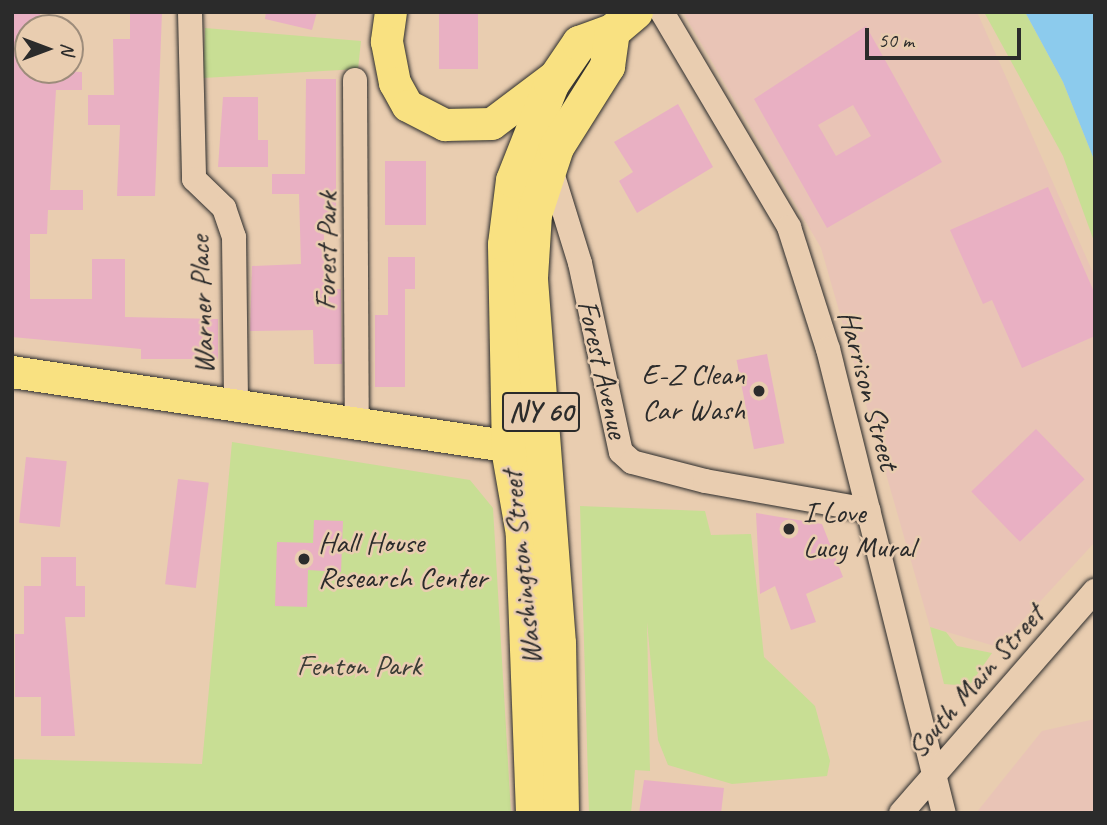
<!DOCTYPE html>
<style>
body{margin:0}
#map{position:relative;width:1107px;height:825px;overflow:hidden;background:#e9cdb0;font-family:Caveat,sans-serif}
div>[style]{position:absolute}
.built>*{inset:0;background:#e9c4b6}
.green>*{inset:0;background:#c8de94}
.water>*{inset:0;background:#8ccbed}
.building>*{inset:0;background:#e9b0c3;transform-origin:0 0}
.roads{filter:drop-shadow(0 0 2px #2b2b2b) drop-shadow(0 0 2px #2b2b2b)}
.minor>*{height:24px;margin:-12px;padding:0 12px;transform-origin:12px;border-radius:12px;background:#e9cdb0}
.major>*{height:32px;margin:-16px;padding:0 16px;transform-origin:16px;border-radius:16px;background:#f9e181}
.highway>*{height:35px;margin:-17.5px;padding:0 17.5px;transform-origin:17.5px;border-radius:17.5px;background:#f9e181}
.dots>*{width:19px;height:19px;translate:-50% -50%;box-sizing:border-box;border:4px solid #e9cdb0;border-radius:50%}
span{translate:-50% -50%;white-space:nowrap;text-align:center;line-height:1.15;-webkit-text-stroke:5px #e9cdb0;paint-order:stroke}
.shield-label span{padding:2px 5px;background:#e9cdb0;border:2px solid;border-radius:5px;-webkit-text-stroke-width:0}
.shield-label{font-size:28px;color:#2b2b2b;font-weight:700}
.street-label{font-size:30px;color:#2b2b2b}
.poi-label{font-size:30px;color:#2b2b2b}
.right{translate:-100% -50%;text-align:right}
.left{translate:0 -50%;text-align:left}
.park-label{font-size:30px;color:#3b3d36}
.frame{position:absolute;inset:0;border:14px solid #2b2b2b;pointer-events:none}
.north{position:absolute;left:14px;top:14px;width:70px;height:70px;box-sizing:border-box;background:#e9cdb0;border:2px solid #9d8c7b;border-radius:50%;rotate:90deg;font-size:19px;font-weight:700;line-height:28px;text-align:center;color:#2b2b2b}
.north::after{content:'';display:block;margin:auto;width:24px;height:32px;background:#2b2b2b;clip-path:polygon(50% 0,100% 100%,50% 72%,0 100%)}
.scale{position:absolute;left:865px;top:28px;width:156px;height:32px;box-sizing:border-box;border:4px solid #2b2b2b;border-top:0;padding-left:9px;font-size:21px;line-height:24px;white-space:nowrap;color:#2b2b2b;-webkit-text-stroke:5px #e9cdb0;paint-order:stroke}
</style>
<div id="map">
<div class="built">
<i style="clip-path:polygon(977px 12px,1095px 277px,1095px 542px,998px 647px,930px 627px,821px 248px,684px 14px)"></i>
<i style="clip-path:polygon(1095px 719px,1095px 813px,976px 813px,1042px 731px)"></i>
</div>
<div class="green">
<i style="clip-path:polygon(984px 12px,1025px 12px,1063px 82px,1095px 162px,1095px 244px,1063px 156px)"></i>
<i style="clip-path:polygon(205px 28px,361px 41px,358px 69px,203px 78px)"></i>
<i style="clip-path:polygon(232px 442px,470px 480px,493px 508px,511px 813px,12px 813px,12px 759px,202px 764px)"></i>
<i style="clip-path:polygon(580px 506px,705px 511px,711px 535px,751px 534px,764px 657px,815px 706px,830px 761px,827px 776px,732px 784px,668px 765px,658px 740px,647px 622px,650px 771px,635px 770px,631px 813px,589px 813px)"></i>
<i style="clip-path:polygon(930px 627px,946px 632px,957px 646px,992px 653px,969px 686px,944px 684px)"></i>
</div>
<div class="water">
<i style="clip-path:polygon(1025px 12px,1095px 12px,1095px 162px,1063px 82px)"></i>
</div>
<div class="building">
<i style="clip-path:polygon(12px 12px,40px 12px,40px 28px,28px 28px,28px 70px,82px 72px,82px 90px,56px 90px,50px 190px,83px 190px,83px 210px,48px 210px,47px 234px,30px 234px,30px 299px,92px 299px,92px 259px,125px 259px,125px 317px,218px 319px,218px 359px,141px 359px,141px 349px,12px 337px)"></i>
<i style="clip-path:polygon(130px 12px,162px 12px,155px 196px,117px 196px,120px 125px,88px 125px,88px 95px,114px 95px,113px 39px,130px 39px)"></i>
<i style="clip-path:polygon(266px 12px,317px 12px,312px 30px,265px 19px)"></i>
<i style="left:439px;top:12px;width:39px;height:57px"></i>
<i style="clip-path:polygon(evenodd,866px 26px,942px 162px,827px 228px,754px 99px,866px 26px,853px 105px,871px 136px,836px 156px,818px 125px,853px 105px)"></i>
<i style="clip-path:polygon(306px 79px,336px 79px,336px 222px,324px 222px,324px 260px,325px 289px,341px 289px,342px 364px,314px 364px,313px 330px,250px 331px,252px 266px,301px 264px,299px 194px,272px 194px,272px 174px,305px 174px)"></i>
<i style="clip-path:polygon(223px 97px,258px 97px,258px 140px,268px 140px,268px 167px,218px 167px)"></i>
<i style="clip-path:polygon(678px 104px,713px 167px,637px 213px,619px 181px,633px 172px,614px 142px)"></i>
<i style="left:385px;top:161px;width:41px;height:64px"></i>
<i style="clip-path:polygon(1048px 187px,1095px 294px,1095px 336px,1022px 368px,992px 300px,983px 304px,950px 230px)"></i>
<i style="clip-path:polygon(388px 257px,415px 257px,415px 289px,405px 289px,405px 387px,375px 387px,375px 315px,388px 315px)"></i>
<i style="left:767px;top:354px;width:91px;height:31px;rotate:79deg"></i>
<i style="left:1036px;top:429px;width:70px;height:90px;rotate:46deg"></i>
<i style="left:26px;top:457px;width:41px;height:66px;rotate:6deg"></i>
<i style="left:178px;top:479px;width:31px;height:106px;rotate:7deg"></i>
<i style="clip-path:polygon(756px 513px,822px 524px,843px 577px,806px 594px,816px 622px,791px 630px,775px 586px,760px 594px)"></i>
<i style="clip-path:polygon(314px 520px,343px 521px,341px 572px,308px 570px,307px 607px,275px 606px,277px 542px,313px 543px)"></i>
<i style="clip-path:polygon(41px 557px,76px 557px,76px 586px,85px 586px,85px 617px,65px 617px,75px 736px,41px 736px,41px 697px,15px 697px,15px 634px,24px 634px,24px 586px,41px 586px)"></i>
<i style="clip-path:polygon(644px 780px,724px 788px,721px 813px,639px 813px)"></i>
</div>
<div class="roads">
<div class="minor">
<i style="left:190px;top:12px;width:167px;rotate:88.6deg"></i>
<i style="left:194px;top:179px;width:42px;rotate:44deg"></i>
<i style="left:224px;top:208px;width:31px;rotate:71deg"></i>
<i style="left:234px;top:237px;width:164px;rotate:89.3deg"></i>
<i style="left:662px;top:12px;width:250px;rotate:59.4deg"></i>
<i style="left:789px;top:227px;width:128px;rotate:72.3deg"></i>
<i style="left:828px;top:349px;width:478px;rotate:76deg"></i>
<i style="left:355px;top:80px;width:343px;rotate:89.7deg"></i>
<i style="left:549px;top:163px;width:105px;rotate:72.8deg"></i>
<i style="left:580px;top:263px;width:193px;rotate:77.8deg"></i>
<i style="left:621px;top:452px;width:15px;rotate:42deg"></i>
<i style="left:632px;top:462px;width:75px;rotate:14.6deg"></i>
<i style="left:705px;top:481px;width:166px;rotate:10.1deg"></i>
<i style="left:901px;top:813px;width:295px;rotate:-48.9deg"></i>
</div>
<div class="major">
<i style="left:391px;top:12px;width:30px;rotate:98deg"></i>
<i style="left:387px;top:42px;width:42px;rotate:79deg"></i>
<i style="left:395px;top:83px;width:26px;rotate:61deg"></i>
<i style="left:408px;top:106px;width:42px;rotate:27.2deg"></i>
<i style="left:445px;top:125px;width:47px;rotate:-1.2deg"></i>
<i style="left:492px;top:124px;width:81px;rotate:-37deg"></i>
<i style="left:12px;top:372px;width:526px;rotate:8.53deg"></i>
</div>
<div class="highway">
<i style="left:533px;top:813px;width:279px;rotate:-92.1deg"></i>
<i style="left:523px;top:534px;width:81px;rotate:-99.9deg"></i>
<i style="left:509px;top:454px;width:210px;rotate:-91.1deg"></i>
<i style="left:505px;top:244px;width:64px;rotate:-82.9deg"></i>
<i style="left:513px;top:180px;width:103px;rotate:-68.4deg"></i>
<i style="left:551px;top:84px;width:50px;rotate:-55.7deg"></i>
<i style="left:579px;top:43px;width:35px;rotate:-20deg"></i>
<i style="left:612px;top:31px;width:30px;rotate:-40deg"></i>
<i style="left:561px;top:813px;width:170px;rotate:-91deg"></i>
<i style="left:558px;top:643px;width:367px;rotate:-94.4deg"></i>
<i style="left:530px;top:277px;width:63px;rotate:-86.4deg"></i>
<i style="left:534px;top:214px;width:71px;rotate:-71.8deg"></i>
<i style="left:556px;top:147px;width:96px;rotate:-57.8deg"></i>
<i style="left:607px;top:66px;width:35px;rotate:-82deg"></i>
</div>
</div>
<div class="dots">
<i style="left:759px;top:391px;background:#2b2b2b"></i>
<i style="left:789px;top:529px;background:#2b2b2b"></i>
<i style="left:304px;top:559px;background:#2b2b2b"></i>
</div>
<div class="shield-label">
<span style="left:541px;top:412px">NY 60</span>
</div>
<div class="street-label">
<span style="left:326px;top:251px;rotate:-89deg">Forest Park</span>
<span style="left:201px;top:305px;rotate:-92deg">Warner Place</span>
<span style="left:603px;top:369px;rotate:77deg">Forest Avenue</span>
<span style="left:869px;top:390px;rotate:75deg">Harrison Street</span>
<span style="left:521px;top:568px;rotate:-96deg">Washington Street</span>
<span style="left:975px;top:681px;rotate:-49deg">South Main Street</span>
</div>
<div class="poi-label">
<span class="right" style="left:745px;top:391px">E-Z Clean<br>Car Wash</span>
<span class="left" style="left:803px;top:529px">I Love<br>Lucy Mural</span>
<span class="left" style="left:318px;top:559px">Hall House<br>Research Center</span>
</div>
<div class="park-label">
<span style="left:359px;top:665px">Fenton Park</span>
</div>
<div class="frame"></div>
<div class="north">N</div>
<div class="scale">50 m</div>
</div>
